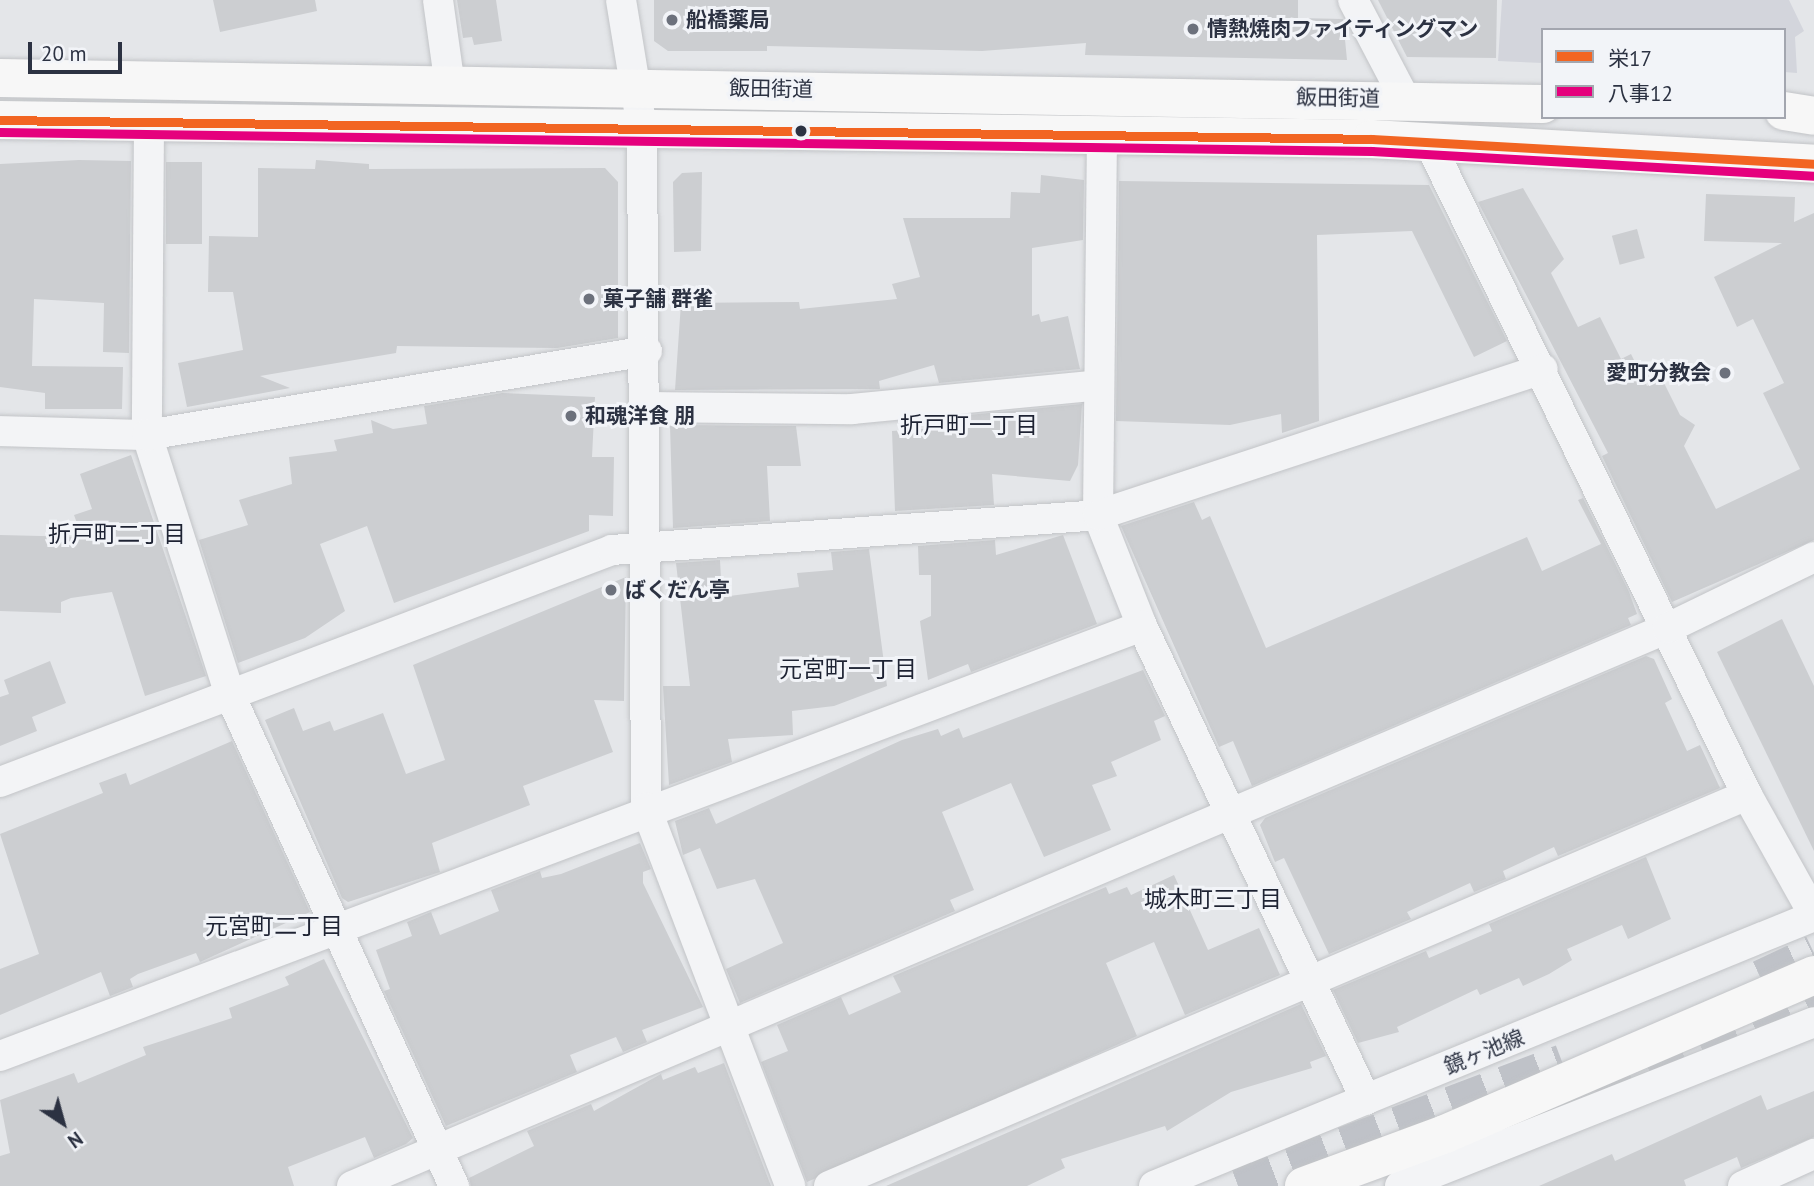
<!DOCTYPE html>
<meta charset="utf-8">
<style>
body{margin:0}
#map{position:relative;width:1814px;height:1186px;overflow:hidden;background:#e4e6e9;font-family:"PT Sans","Noto Sans JP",sans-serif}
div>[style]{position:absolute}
.built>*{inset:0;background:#d3d5dc}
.building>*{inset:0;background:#ccced1;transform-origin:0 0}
.highway-tunnel>*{height:38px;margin-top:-19px;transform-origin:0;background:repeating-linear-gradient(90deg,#bfc2c8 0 38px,transparent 0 57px)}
.roads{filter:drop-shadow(0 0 2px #c2c4c7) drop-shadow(0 0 2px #c2c4c7)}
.minor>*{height:30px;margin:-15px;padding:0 15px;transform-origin:15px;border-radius:15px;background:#f3f4f6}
.highway>*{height:38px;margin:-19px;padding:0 19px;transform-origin:19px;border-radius:19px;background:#f7f7f7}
.bus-1>*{height:9px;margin:-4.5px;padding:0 4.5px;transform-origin:4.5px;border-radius:4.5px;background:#f26522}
.bus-2>*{height:9px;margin:-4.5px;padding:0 4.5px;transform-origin:4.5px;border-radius:4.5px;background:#e5007d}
.dots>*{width:19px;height:19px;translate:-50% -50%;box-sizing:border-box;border:4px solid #f2f4f8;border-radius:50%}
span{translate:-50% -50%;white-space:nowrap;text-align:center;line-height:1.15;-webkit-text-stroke:6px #f2f4f8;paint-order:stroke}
.poi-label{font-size:21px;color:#2c3242;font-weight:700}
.left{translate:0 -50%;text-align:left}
.right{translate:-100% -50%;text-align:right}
.street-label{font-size:21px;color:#2c3242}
.neighbourhood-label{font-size:23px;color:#1e2333}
.legend{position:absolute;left:1541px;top:28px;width:245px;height:91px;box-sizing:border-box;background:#f2f4f8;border:2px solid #a3a6af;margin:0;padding:9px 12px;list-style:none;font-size:21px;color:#2c3242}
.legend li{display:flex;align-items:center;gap:14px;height:35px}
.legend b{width:35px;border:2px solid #a3a6af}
.north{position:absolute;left:28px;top:1088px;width:70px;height:70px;-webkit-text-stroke:5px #f2f4f8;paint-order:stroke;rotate:144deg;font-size:19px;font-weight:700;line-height:28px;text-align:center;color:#2c3242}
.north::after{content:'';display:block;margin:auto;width:24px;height:32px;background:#2c3242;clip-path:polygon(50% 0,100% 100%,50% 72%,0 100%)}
.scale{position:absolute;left:28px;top:42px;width:94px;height:32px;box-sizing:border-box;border:4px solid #2c3242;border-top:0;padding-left:9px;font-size:21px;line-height:24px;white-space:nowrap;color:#2c3242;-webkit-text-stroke:5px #f2f4f8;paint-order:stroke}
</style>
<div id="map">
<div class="built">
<i style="clip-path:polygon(1502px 0,1789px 0,1804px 31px,1795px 37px,1797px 73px,1784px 72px,1784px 30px,1543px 30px,1543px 63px,1498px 61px)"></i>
</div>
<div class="building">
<i style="clip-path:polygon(213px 0,315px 0,317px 11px,220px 32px)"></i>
<i style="clip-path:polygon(457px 0,496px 0,502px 41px,474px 45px,472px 37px,463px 38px)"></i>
<i style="clip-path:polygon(654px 0,1298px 0,1298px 18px,1343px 19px,1347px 60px,1085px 55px,1086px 43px,982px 51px,767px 46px,767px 51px,668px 51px,654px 41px)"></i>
<i style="clip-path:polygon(1378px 0,1497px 0,1496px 58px,1407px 57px)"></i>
<i style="clip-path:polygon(79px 160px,131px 161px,129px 353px,103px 352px,104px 303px,34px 299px,32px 366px,123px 367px,122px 409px,45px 409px,45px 393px,0 387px,0 164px)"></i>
<i style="clip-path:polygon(316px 160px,369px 164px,369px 169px,605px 168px,618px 182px,618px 338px,557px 348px,397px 346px,396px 353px,260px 376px,290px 388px,187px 407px,178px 363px,243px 350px,233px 292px,208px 292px,209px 236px,258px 237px,258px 168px,315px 169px)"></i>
<i style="left:166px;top:162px;width:36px;height:82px"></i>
<i style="clip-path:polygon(702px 172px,701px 251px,674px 252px,673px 182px,682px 173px)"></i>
<i style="clip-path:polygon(1041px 175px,1084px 180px,1083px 240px,1032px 248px,1032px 316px,1039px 314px,1041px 322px,1068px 316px,1080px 369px,939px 383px,934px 365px,879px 381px,880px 389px,675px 390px,681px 303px,799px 302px,800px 309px,897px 299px,892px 284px,920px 277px,903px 218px,1010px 218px,1011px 192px,1040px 193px)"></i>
<i style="clip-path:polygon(1119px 181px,1429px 185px,1507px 341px,1474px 357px,1412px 231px,1317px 235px,1319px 421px,1282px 433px,1281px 414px,1230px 425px,1116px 421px)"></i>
<i style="clip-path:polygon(1523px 188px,1564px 259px,1551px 273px,1578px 327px,1600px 317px,1621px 359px,1631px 354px,1647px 386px,1662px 379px,1680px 415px,1695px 425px,1684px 446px,1716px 509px,1800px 469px,1763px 393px,1784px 383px,1753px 319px,1737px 327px,1714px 277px,1782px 243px,1704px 241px,1706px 194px,1795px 197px,1794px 222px,1814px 213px,1814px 540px,1672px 602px,1602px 456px,1608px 453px,1478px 202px)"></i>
<i style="left:1637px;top:229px;width:30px;height:26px;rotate:75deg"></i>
<i style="clip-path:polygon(502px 393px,595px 397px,592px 457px,614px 457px,613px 516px,589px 515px,589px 531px,394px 603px,367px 526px,320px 544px,345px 611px,305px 638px,238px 663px,199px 540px,248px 525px,239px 500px,292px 484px,289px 457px,337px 451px,334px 440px,373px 433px,371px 420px,393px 429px,427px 424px,424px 406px)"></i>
<i style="clip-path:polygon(1082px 404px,1078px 465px,1070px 481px,992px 474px,994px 505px,895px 511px,892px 431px,951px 427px,948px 417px)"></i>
<i style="clip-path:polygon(670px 425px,796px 426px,801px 466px,767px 466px,770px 521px,673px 528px)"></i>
<i style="clip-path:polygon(131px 455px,206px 676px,145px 696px,112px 592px,71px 598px,61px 602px,61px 613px,0 611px,0 535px,82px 537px,74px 515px,92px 509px,80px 474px)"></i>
<i style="clip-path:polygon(1583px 498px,1629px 592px,1637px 614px,1628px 618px,1631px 625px,1252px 786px,1233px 741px,1219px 747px,1121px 526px,1194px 502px,1202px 520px,1210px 516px,1266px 648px,1527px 537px,1542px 571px,1601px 544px,1578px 500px)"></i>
<i style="clip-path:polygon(1063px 535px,1097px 624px,971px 672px,968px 664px,928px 680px,920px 621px,931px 616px,931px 575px,919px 575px,918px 546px,995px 540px,996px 555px)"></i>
<i style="clip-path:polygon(869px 549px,887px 686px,834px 706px,792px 711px,793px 735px,728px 739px,732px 762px,669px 785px,663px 686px,690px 686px,676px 563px,720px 560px,722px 597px,799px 587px,797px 573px,833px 570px,831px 552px)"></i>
<i style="clip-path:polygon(626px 577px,624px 701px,594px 700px,613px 752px,523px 786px,530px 805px,432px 843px,440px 872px,348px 902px,342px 898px,265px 720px,294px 708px,303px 731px,330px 721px,334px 731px,383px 713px,406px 774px,445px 760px,413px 665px)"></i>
<i style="clip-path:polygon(1782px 619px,1814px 686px,1814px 851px,1717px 652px)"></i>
<i style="clip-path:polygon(1646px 656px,1654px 659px,1672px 699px,1665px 703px,1687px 751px,1700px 745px,1720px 788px,1558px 856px,1554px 847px,1503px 871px,1506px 879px,1474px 892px,1470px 883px,1407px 912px,1411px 919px,1329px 954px,1284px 858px,1275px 862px,1260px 825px,1265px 818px)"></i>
<i style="clip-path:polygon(50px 661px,66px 703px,32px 717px,37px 731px,0 746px,0 697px,9px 694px,4px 680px)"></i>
<i style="clip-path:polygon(1143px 670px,1165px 716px,1154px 721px,1161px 740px,1111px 762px,1117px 776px,1092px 785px,1111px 830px,1044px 857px,1011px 783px,942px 812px,974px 890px,950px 900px,955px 911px,740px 1003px,726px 969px,783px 943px,755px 879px,717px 889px,700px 848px,683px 855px,675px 821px,709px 808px,716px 824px,902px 740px,938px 729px,941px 736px,959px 728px,963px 738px)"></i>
<i style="clip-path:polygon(232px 741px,310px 912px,200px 962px,196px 953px,138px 974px,130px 979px,133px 987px,110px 996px,101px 972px,0 1015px,0 969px,39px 954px,0 834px,103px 793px,99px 783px,126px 773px,130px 785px)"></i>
<i style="clip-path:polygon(640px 843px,651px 869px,643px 872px,643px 883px,703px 1007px,642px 1030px,647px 1042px,623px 1052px,616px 1037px,570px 1055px,577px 1072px,446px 1126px,384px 991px,390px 989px,376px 950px,412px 936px,407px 922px,431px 912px,440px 935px,499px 911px,491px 890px,540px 871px,542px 878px,561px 874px)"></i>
<i style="clip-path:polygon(1646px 857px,1671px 919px,1628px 939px,1622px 925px,1567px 949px,1572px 960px,1549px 974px,1523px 986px,1519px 978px,1480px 995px,1477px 989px,1397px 1027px,1399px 1032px,1358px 1043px,1333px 990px,1426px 951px,1429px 958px,1492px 931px,1489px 924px)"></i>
<i style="clip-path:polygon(1174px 875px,1208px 950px,1259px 928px,1280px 975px,1185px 1015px,1154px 942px,1106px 963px,1137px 1036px,807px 1182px,761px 1062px,788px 1051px,777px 1025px,841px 997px,849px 1015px,901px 992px,893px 976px,1106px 887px,1109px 894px,1127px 887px,1131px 895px)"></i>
<i style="clip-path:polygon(324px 959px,413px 1138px,406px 1144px,374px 1158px,365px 1137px,288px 1167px,294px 1186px,0 1186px,0 1156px,10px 1153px,0 1100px,74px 1073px,78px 1083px,146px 1055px,143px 1047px,232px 1018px,229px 1008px,289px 985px,285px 977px)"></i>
<i style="clip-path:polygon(1301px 1004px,1326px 1056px,1310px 1062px,1312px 1068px,1231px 1092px,1167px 1131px,1165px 1126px,1061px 1159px,1065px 1168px,1027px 1186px,886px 1186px)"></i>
<i style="clip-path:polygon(724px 1063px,771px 1186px,471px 1186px,469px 1178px,534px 1146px,527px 1131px,591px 1104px,594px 1111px,661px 1074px,663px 1080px,695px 1067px,698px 1073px)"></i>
<i style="clip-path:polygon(1814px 1091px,1814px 1137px,1741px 1168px,1737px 1157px,1684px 1180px,1686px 1186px,1539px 1186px,1612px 1154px,1615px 1161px,1761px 1095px,1767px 1110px)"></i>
</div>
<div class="highway-tunnel">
<i style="left:1761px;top:979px;width:59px;rotate:-25.3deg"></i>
<i style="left:1544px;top:1115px;width:295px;rotate:-23.8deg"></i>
<i style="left:1238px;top:1186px;width:347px;rotate:-20.7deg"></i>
</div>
<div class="roads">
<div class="minor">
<i style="left:438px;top:0;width:88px;rotate:82.1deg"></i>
<i style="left:621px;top:0;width:130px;rotate:80.7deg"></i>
<i style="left:642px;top:128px;width:680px;rotate:89.66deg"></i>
<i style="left:646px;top:808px;width:404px;rotate:69.1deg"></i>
<i style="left:1353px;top:0;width:112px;rotate:62.3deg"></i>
<i style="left:149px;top:123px;width:312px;rotate:90.4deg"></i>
<i style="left:147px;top:435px;width:273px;rotate:72.3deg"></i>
<i style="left:230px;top:695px;width:540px;rotate:65.48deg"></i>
<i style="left:1102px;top:134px;width:381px;rotate:90.6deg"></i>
<i style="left:1098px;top:515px;width:119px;rotate:68.4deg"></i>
<i style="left:1142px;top:626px;width:524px;rotate:64.71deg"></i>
<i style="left:1428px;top:140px;width:729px;rotate:64.03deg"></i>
<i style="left:1747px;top:795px;width:137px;rotate:60.8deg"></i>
<i style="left:645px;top:407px;width:207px;rotate:0.6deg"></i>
<i style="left:852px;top:409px;width:248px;rotate:-5.5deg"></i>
<i style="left:0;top:431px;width:147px;rotate:1.6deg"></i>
<i style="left:147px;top:435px;width:507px;rotate:-9.54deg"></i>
<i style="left:0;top:782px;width:654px;rotate:-20.76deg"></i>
<i style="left:612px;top:550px;width:487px;rotate:-4.1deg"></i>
<i style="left:1098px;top:515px;width:468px;rotate:-18.2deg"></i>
<i style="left:0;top:1056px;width:1220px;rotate:-20.63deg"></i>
<i style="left:352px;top:1186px;width:1429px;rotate:-22.98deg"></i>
<i style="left:1668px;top:628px;width:162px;rotate:-25.9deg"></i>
<i style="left:829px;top:1186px;width:998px;rotate:-23.07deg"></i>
<i style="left:1154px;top:1186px;width:713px;rotate:-22.25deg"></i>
<i style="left:1400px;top:1186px;width:445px;rotate:-21.6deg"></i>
<i style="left:1743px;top:1186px;width:78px;rotate:-24.3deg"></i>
</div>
<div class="highway">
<i style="left:0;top:78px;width:1543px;rotate:0.97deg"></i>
<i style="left:1784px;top:111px;width:30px;rotate:9deg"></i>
<i style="left:0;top:120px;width:1372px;rotate:0.79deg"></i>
<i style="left:1372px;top:139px;width:443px;rotate:3.2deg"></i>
<i style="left:1304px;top:1186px;width:150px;rotate:-20.2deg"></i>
<i style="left:1445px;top:1134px;width:402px;rotate:-23.3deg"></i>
</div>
</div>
<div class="bus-1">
<i style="left:0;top:120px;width:1372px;rotate:0.79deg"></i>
<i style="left:1372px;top:139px;width:443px;rotate:3.2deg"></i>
</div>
<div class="bus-2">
<i style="left:0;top:132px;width:1372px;rotate:0.79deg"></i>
<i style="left:1372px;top:151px;width:442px;rotate:3.2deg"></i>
</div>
<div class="dots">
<i style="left:672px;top:20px;background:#6c717c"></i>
<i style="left:1193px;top:29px;background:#6c717c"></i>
<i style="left:801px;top:131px;background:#2c3242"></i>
<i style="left:589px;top:299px;background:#6c717c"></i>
<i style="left:1725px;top:373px;background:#6c717c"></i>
<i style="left:571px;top:416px;background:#6c717c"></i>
<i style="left:611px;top:590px;background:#6c717c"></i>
</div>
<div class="poi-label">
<span class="left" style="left:686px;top:20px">船橋薬局</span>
<span class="left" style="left:1207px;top:29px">情熱焼肉ファイティングマン</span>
<span class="left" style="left:603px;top:299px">菓子舗 群雀</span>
<span class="right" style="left:1711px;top:373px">愛町分教会</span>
<span class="left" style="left:585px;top:416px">和魂洋食 朋</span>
<span class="left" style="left:625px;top:590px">ばくだん亭</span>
</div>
<div class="street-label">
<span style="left:771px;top:89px;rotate:1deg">飯田街道</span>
<span style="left:1338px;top:98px;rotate:1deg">飯田街道</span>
<span style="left:1484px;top:1052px;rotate:-22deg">鏡ヶ池線</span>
</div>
<div class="neighbourhood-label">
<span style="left:969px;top:425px">折戸町一丁目</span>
<span style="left:117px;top:534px">折戸町二丁目</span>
<span style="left:848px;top:669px">元宮町一丁目</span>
<span style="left:1213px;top:899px">城木町三丁目</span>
<span style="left:274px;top:926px">元宮町二丁目</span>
</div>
<ul class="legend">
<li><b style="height:9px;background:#f26522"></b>栄17</li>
<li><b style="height:9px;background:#e5007d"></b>八事12</li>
</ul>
<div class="north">N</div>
<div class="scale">20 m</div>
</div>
